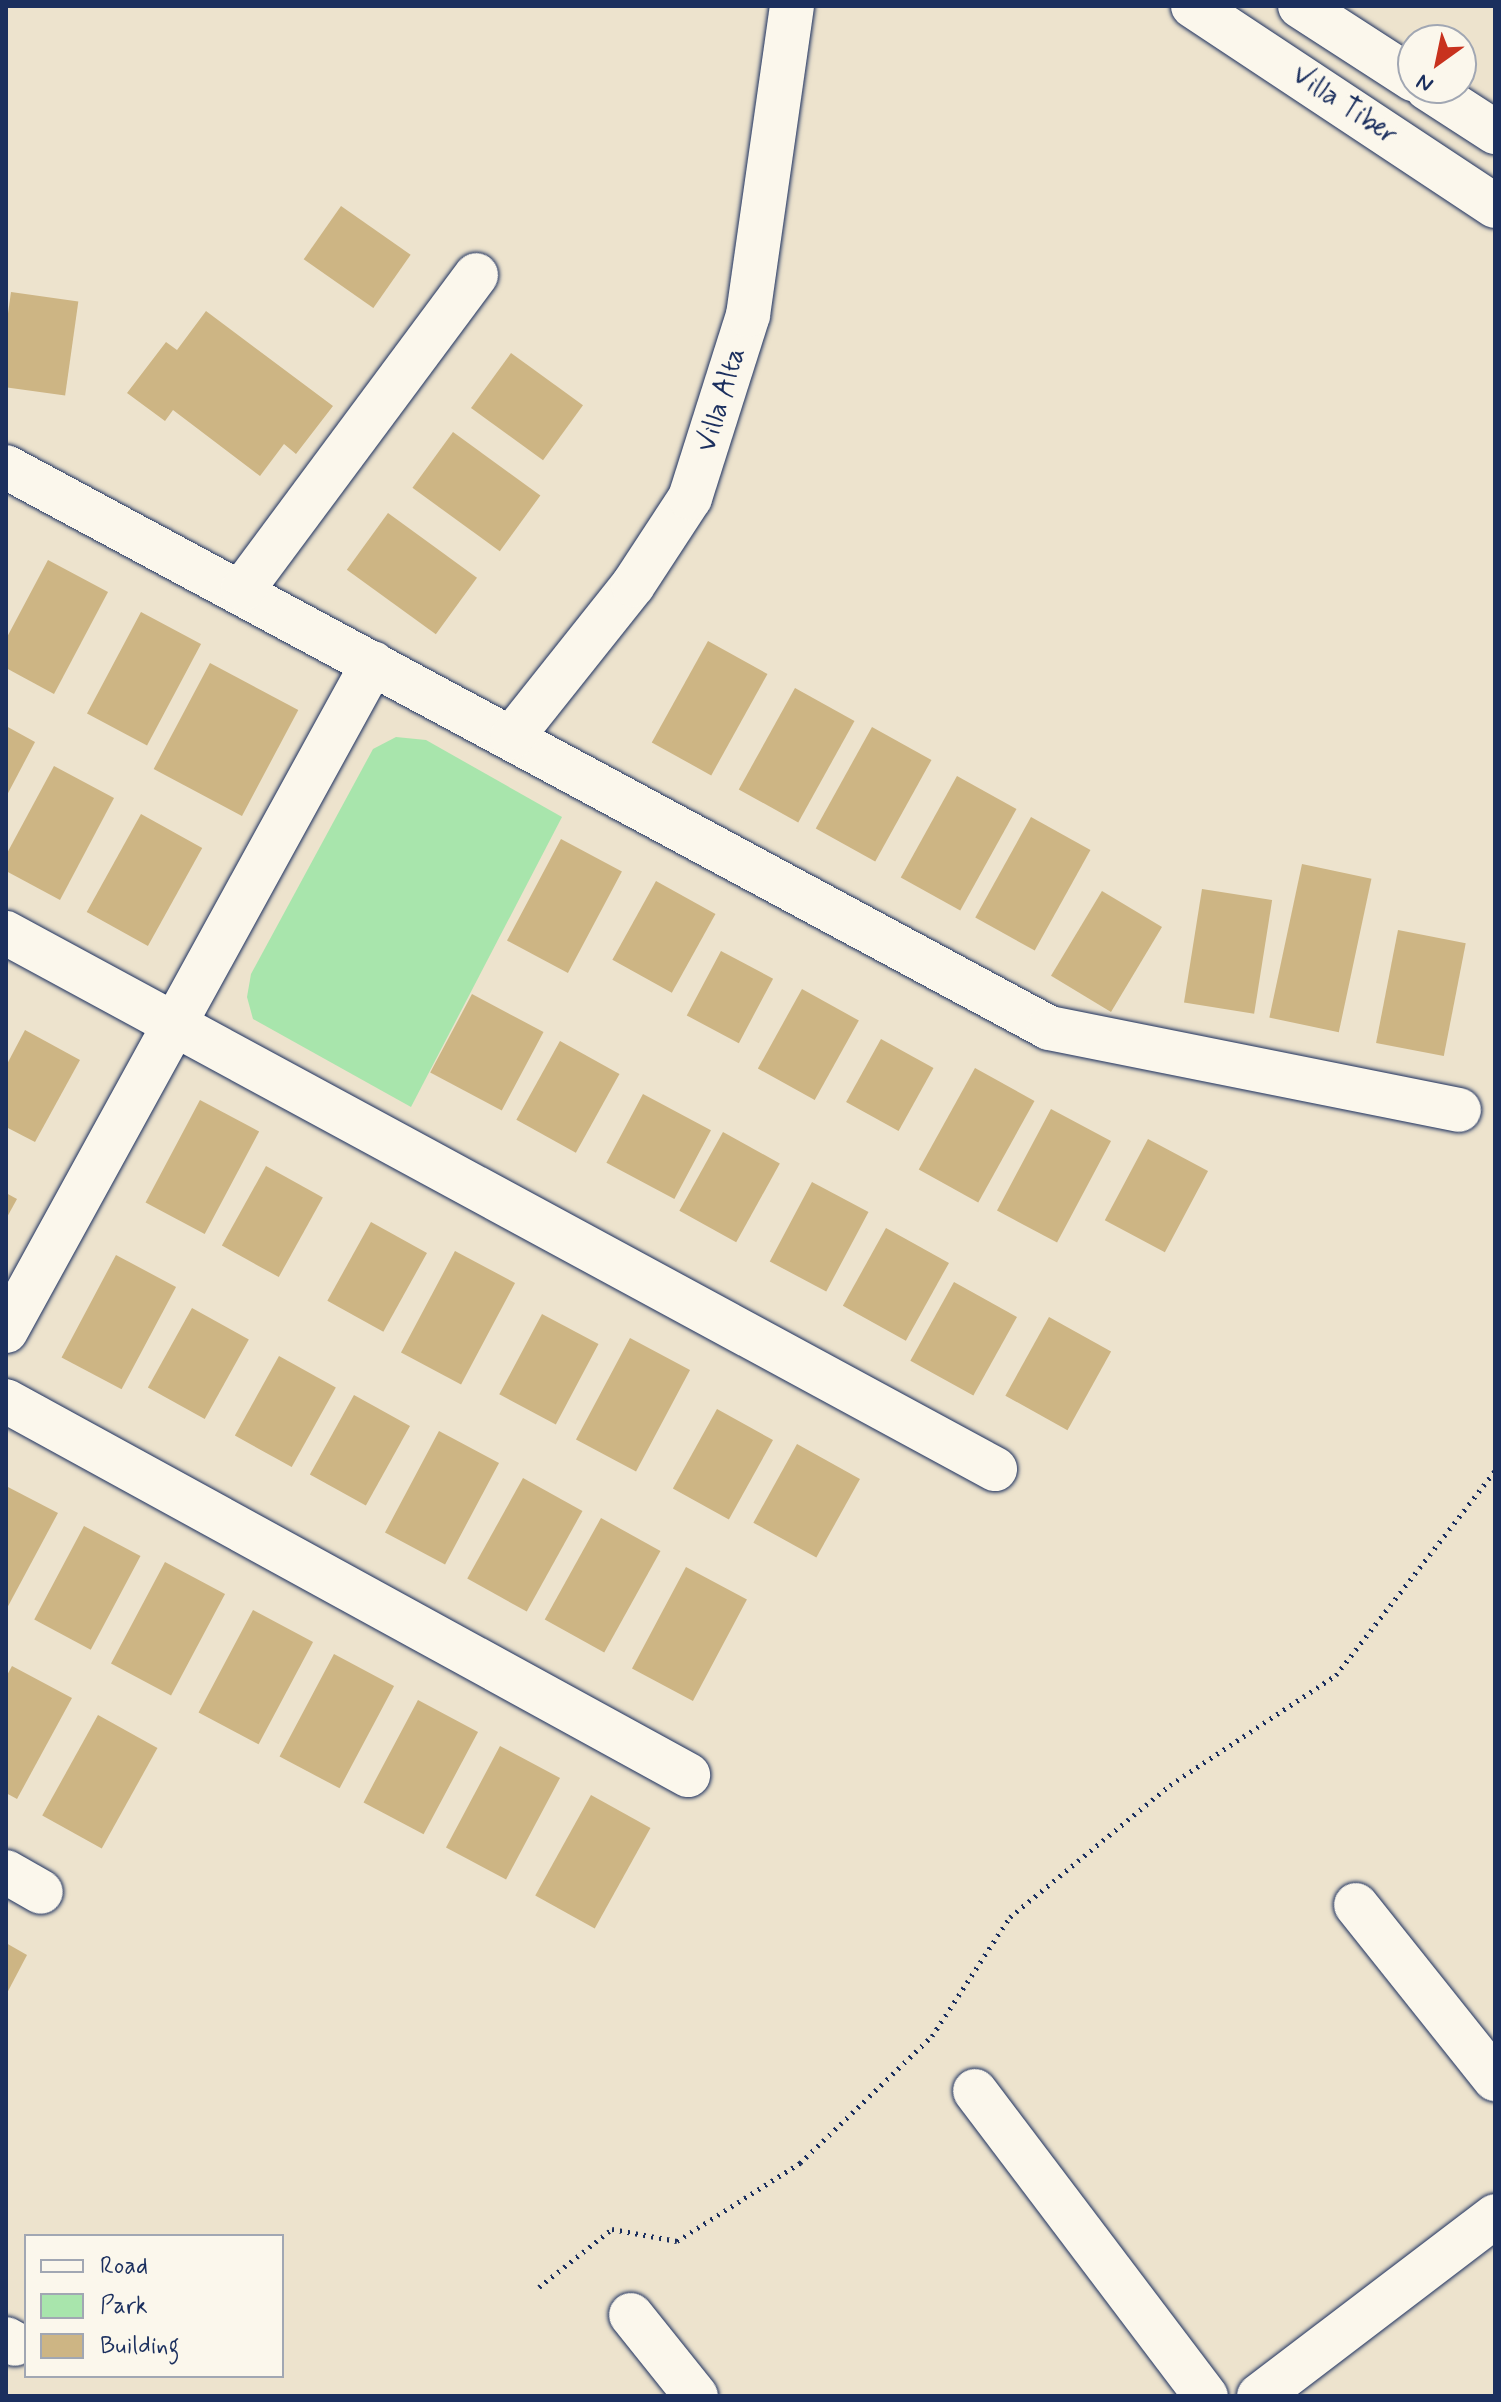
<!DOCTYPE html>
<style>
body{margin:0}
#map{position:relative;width:1501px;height:2402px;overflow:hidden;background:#ede3cd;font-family:Mynerve,sans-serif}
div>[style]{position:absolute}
.green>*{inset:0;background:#a8e5ac}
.building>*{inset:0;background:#cdb584;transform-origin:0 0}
.path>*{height:5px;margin-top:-2.5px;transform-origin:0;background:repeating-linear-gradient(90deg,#1b2f5e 0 2px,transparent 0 8px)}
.roads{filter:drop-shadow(0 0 2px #1b2f5e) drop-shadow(0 0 2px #1b2f5e)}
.street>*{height:44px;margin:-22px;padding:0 22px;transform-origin:22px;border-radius:22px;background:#fbf7ec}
span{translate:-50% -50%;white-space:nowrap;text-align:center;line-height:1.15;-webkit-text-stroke:8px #fbf7ec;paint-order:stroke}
.street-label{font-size:28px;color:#1b2f5e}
.frame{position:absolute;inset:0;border:8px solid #1b2f5e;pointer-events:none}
.legend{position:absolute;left:24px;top:2234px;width:260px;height:144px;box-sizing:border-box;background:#fbf7ec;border:2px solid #a1a7b3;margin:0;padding:10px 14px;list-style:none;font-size:24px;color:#1b2f5e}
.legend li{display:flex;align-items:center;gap:16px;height:40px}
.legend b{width:40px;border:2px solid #a1a7b3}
.north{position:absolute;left:1397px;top:24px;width:80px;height:80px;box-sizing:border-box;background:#fbf7ec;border:2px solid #a1a7b3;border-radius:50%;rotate:213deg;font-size:22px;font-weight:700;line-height:32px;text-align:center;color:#1b2f5e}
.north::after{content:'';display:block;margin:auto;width:28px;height:36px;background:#c8321e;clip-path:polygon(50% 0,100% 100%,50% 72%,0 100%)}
</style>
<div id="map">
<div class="green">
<i style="clip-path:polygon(396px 737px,426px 740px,562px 817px,411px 1107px,253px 1019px,247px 997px,251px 974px,373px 749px)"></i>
</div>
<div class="building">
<i style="left:341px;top:206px;width:85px;height:65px;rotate:35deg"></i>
<i style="left:11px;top:292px;width:68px;height:95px;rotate:8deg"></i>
<i style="clip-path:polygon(206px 311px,333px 406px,296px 454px,284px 444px,260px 476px,173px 410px,165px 421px,127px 393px,166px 342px,177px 350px)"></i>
<i style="left:511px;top:353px;width:89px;height:68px;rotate:36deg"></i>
<i style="left:453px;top:432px;width:108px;height:69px;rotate:36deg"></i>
<i style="left:388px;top:513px;width:110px;height:70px;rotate:36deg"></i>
<i style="clip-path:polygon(48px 560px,108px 592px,54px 694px,6px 668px,6px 639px)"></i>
<i style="left:141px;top:612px;width:68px;height:115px;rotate:28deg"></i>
<i style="left:708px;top:641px;width:68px;height:116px;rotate:29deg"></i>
<i style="left:210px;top:663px;width:100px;height:120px;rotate:28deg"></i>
<i style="left:795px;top:688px;width:68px;height:116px;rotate:29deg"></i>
<i style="clip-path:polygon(6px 726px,35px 742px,6px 797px)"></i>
<i style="left:872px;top:727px;width:68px;height:116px;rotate:29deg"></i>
<i style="clip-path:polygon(54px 766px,114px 798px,60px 900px,6px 871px,6px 855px)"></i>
<i style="left:957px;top:776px;width:68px;height:116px;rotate:29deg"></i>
<i style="left:141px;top:814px;width:70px;height:112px;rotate:29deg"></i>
<i style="left:1031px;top:817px;width:68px;height:115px;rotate:29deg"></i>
<i style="left:561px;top:839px;width:69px;height:115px;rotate:28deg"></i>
<i style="left:1302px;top:864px;width:71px;height:157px;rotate:12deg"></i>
<i style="left:656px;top:881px;width:68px;height:90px;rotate:29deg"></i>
<i style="left:1202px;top:889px;width:71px;height:115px;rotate:9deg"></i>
<i style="left:1102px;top:891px;width:70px;height:99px;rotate:31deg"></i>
<i style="left:1398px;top:930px;width:69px;height:115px;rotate:11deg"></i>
<i style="left:721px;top:951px;width:59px;height:73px;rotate:28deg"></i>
<i style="left:802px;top:989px;width:65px;height:91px;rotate:29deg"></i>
<i style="left:472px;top:994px;width:81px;height:89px;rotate:28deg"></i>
<i style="clip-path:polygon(25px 1030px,80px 1060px,35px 1142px,6px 1127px,6px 1066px)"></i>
<i style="left:881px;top:1039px;width:60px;height:72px;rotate:29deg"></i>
<i style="left:560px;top:1041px;width:68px;height:90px;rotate:29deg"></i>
<i style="left:975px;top:1068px;width:68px;height:116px;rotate:29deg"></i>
<i style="left:643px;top:1094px;width:77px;height:78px;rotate:28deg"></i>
<i style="left:200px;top:1100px;width:67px;height:116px;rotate:28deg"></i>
<i style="left:1051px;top:1109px;width:68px;height:115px;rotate:28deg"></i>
<i style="left:723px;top:1132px;width:65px;height:90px;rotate:29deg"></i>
<i style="left:1148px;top:1139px;width:68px;height:92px;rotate:28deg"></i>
<i style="left:266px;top:1166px;width:65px;height:91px;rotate:29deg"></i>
<i style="left:812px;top:1182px;width:64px;height:90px;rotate:28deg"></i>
<i style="clip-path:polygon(6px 1193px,17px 1199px,6px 1219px)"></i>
<i style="left:371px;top:1222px;width:64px;height:90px;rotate:29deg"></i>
<i style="left:886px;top:1228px;width:72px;height:89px;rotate:29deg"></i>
<i style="left:455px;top:1251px;width:68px;height:115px;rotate:28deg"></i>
<i style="left:116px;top:1255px;width:68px;height:116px;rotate:28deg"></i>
<i style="left:954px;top:1282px;width:72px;height:90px;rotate:29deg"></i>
<i style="left:192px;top:1308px;width:65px;height:91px;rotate:29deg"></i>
<i style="left:542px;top:1314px;width:64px;height:91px;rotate:28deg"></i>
<i style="left:1049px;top:1317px;width:71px;height:90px;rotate:29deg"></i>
<i style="left:630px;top:1338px;width:68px;height:115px;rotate:28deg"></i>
<i style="left:279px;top:1356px;width:65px;height:91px;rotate:29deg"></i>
<i style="left:354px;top:1395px;width:64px;height:91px;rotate:29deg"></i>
<i style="left:717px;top:1409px;width:64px;height:91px;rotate:29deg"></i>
<i style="left:439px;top:1431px;width:68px;height:115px;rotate:28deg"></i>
<i style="left:797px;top:1444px;width:72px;height:90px;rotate:29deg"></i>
<i style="left:523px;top:1478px;width:68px;height:115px;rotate:29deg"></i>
<i style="clip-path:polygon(6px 1486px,58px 1513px,6px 1610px)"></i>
<i style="left:601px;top:1518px;width:68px;height:116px;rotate:29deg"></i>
<i style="left:84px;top:1526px;width:64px;height:106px;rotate:28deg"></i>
<i style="left:165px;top:1562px;width:68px;height:115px;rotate:28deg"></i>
<i style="left:686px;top:1567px;width:69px;height:115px;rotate:28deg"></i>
<i style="left:253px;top:1610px;width:68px;height:116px;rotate:28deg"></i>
<i style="left:334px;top:1654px;width:68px;height:116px;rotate:28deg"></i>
<i style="clip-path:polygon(12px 1666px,72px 1698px,17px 1799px,6px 1793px,6px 1677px)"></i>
<i style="left:418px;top:1700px;width:68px;height:116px;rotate:28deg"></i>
<i style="left:98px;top:1715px;width:68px;height:115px;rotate:29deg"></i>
<i style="left:500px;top:1746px;width:68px;height:115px;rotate:28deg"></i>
<i style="left:591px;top:1795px;width:68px;height:115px;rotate:29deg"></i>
<i style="clip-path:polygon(6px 1943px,27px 1955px,6px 1995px)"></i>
</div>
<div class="path">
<i style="left:539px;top:2287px;width:93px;rotate:-38.5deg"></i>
<i style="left:612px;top:2229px;width:66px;rotate:10.5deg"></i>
<i style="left:677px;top:2241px;width:146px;rotate:-32.4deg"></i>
<i style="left:800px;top:2163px;width:183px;rotate:-43.9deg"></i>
<i style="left:932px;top:2036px;width:142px;rotate:-56.8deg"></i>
<i style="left:1010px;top:1917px;width:207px;rotate:-39.5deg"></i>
<i style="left:1170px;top:1785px;width:199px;rotate:-33.5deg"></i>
<i style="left:1336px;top:1675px;width:259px;rotate:-52.1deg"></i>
</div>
<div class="roads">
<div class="street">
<i style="left:1193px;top:6px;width:362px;rotate:33.5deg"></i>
<i style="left:1300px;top:6px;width:135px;rotate:32.9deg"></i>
<i style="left:1427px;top:88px;width:81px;rotate:32.9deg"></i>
<i style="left:6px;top:467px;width:1184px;rotate:28.27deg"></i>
<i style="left:1049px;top:1028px;width:418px;rotate:11.3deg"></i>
<i style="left:243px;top:589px;width:391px;rotate:-53.4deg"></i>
<i style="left:512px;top:737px;width:194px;rotate:-51.5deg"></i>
<i style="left:633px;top:585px;width:104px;rotate:-56.8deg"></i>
<i style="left:690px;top:498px;width:192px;rotate:-72.4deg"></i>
<i style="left:748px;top:315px;width:312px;rotate:-81.9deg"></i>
<i style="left:6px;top:933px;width:1125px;rotate:28.46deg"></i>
<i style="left:6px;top:1331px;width:762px;rotate:-61.22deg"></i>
<i style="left:6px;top:1401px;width:778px;rotate:28.74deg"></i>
<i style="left:6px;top:1872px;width:40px;rotate:29.7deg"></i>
<i style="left:1356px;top:1905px;width:223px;rotate:51.4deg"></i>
<i style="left:975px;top:2091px;width:383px;rotate:52.9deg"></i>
<i style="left:631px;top:2315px;width:104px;rotate:51.3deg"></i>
<i style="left:6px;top:2339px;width:10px;rotate:29deg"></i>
<i style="left:1259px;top:2396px;width:297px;rotate:-37.3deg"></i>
</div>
</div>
<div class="street-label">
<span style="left:1344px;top:106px;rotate:34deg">Villa Tiber</span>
<span style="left:722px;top:400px;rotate:-73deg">Villa Alta</span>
</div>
<div class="frame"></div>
<ul class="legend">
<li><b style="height:10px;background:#fbf7ec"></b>Road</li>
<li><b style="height:22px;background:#a8e5ac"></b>Park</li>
<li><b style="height:22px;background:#cdb584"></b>Building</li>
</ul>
<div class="north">N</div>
</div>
